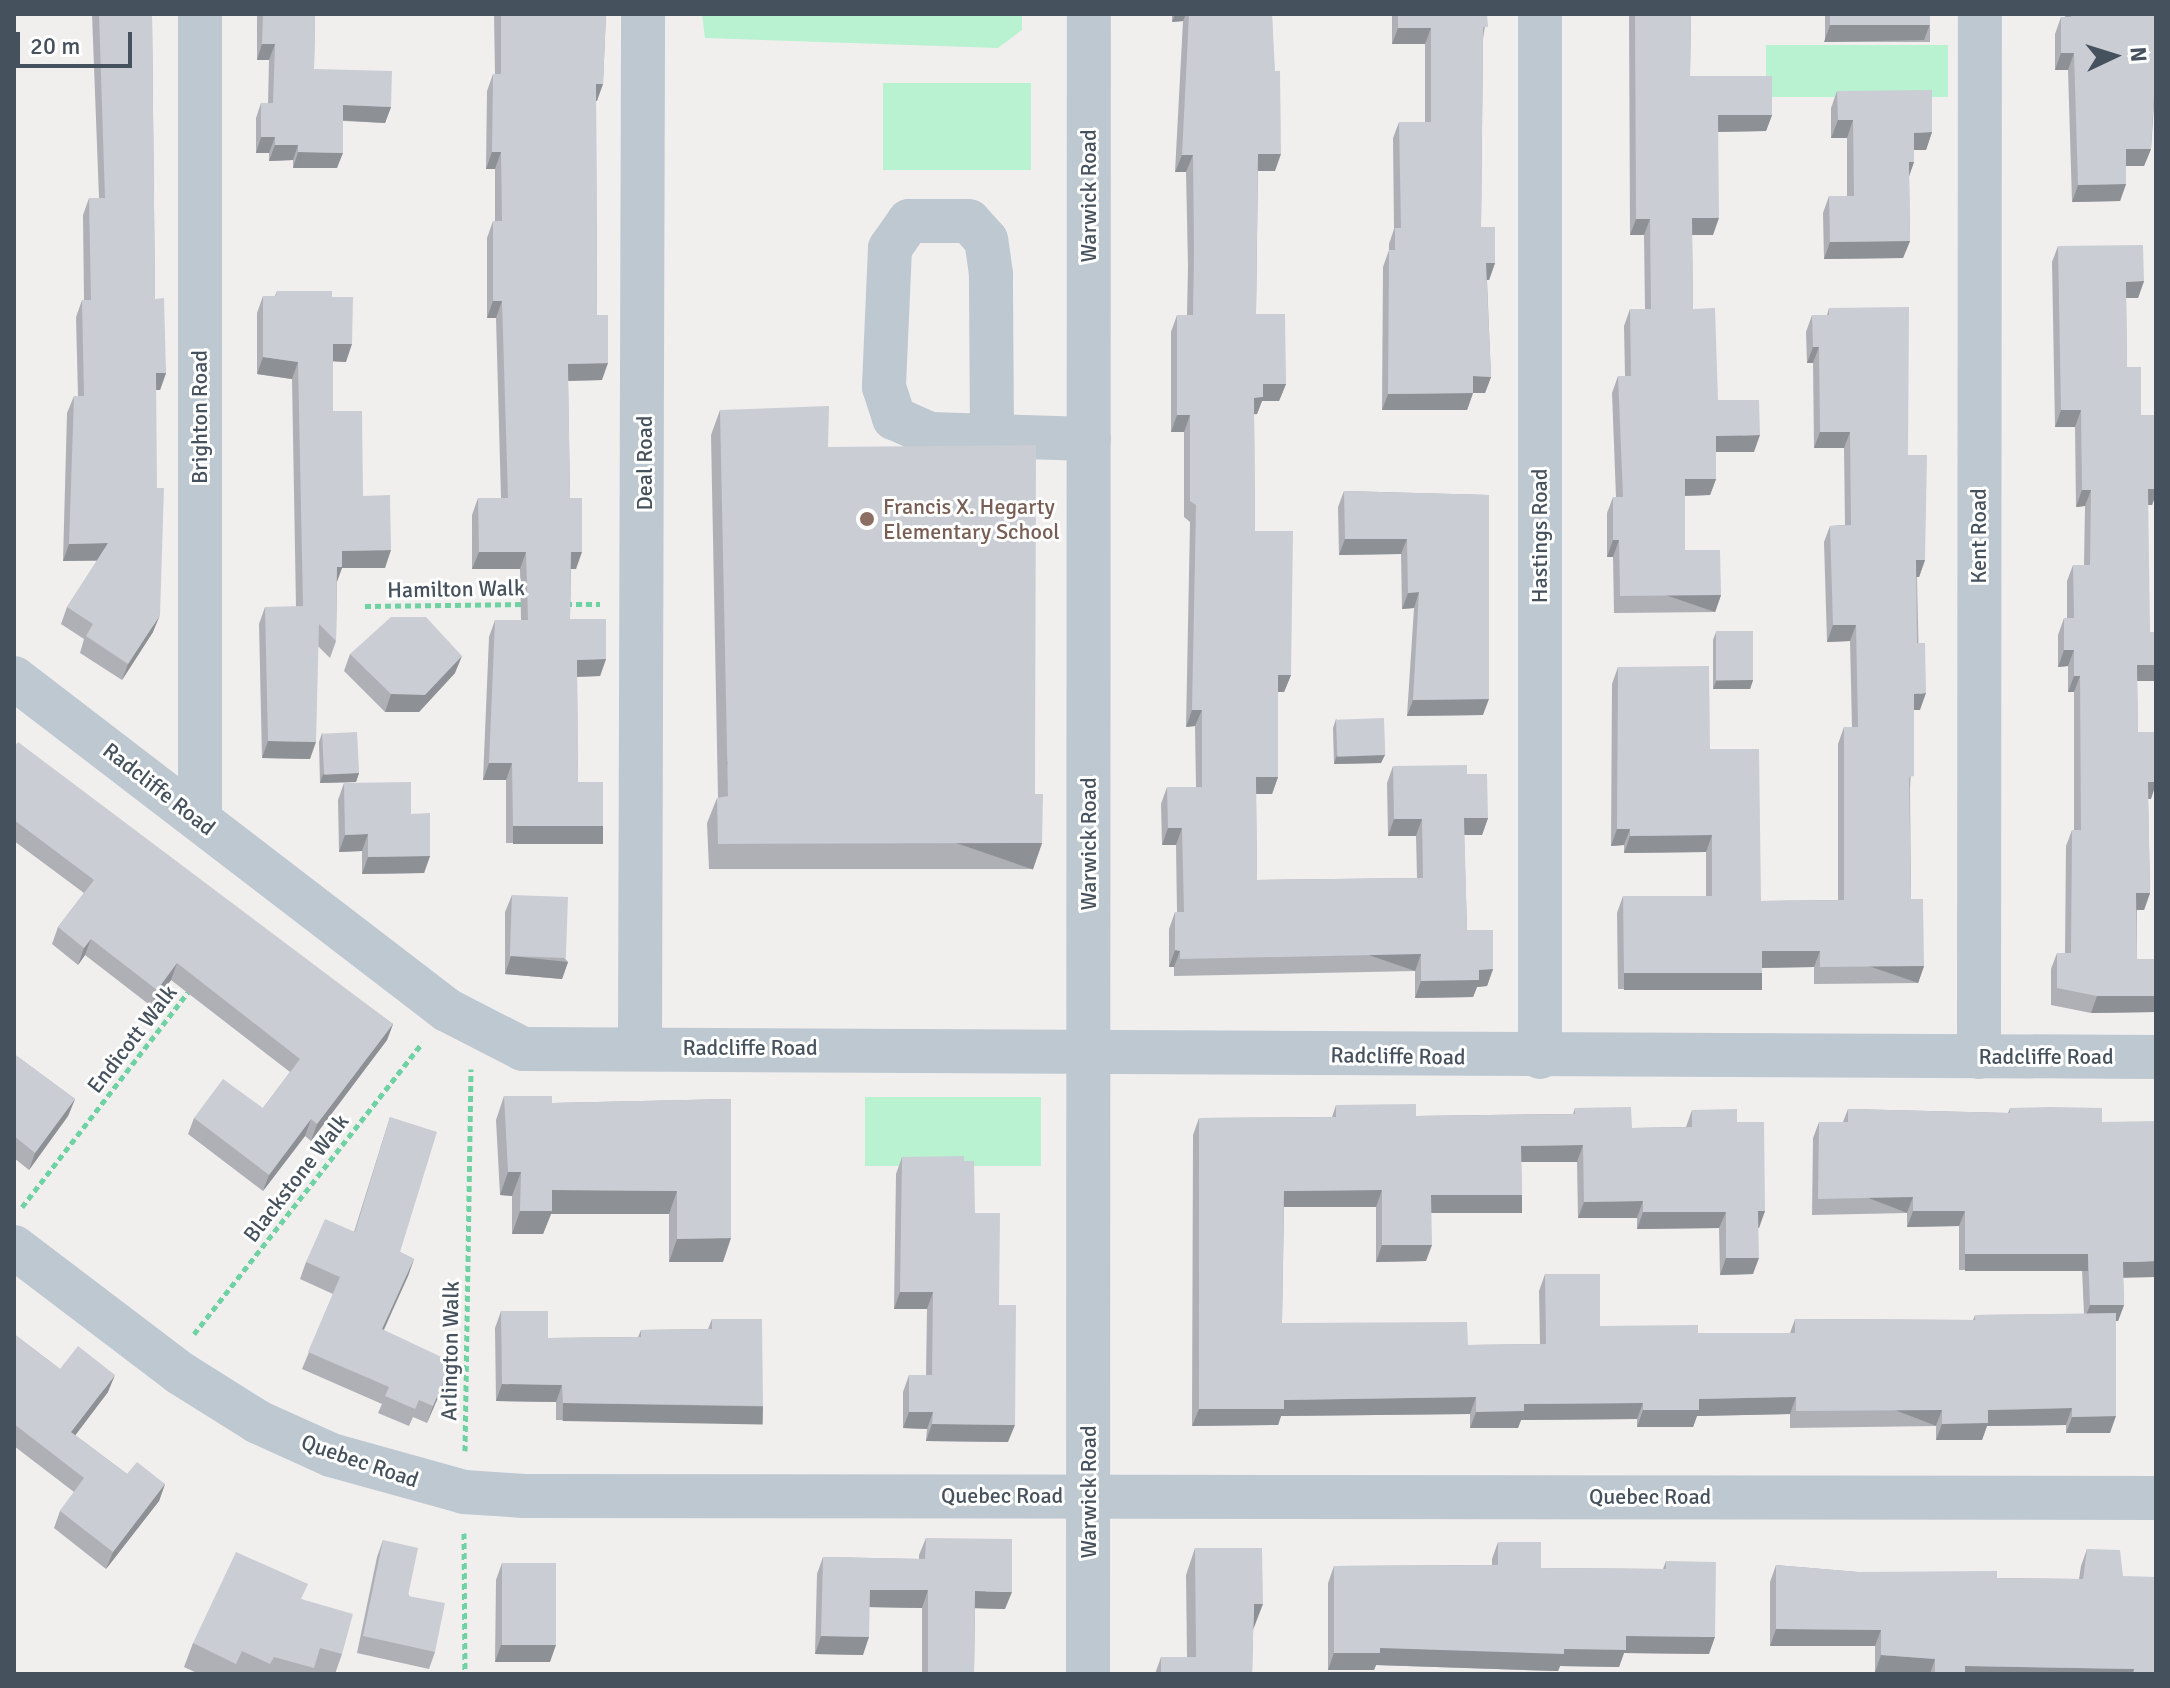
<!DOCTYPE html>
<style>
body{margin:0}
#map{position:relative;width:2170px;height:1688px;overflow:hidden;background:#f1eeee;font-family:Signika,sans-serif}
div>[style]{position:absolute}
.green>*{inset:0;background:#b9f2d0;transform-origin:0 0}
.path>*{height:5px;margin-top:-2.5px;transform-origin:0;background:repeating-linear-gradient(90deg,#6ed2a3 0 6px,transparent 0 10px)}
.minor>*{height:44px;margin:-22px;padding:0 22px;transform-origin:22px;border-radius:22px;background:#bdc8d1}
.wall>*{inset:0;background:#aeb0b5;transform-origin:0 0}
.shaded-wall>*{inset:0;background:#8d9094;transform-origin:0 0}
.building>*{inset:0;background:#cacdd3;transform-origin:0 0}
.dots>*{width:22px;height:22px;translate:-50% -50%;box-sizing:border-box;border:4px solid #fff;border-radius:50%}
span{translate:-50% -50%;white-space:nowrap;text-align:center;line-height:1.15;-webkit-text-stroke:6px #fff;paint-order:stroke}
.street-label{font-size:22px;color:#45515d}
.education-label{font-size:22px;color:#785e54}
.left{translate:0 -50%;text-align:left}
.frame{position:absolute;inset:0;border:16px solid #45515d;pointer-events:none}
.north{position:absolute;left:2074px;top:16px;width:80px;height:80px;-webkit-text-stroke:6px #fff;paint-order:stroke;rotate:86deg;font-size:22px;font-weight:700;line-height:32px;text-align:center;color:#45515d}
.north::after{content:'';display:block;margin:auto;width:28px;height:36px;background:#45515d;clip-path:polygon(50% 0,100% 100%,50% 72%,0 100%)}
.scale{position:absolute;left:16px;top:32px;width:116px;height:36px;box-sizing:border-box;border:4px solid #45515d;border-top:0;padding-left:10px;font-size:24px;line-height:28px;white-space:nowrap;color:#45515d;-webkit-text-stroke:6px #fff;paint-order:stroke}
</style>
<div id="map">
<div class="green">
<i style="clip-path:polygon(702px 14px,1022px 14px,1022px 30px,998px 48px,705px 38px)"></i>
<i style="left:1766px;top:45px;width:182px;height:52px"></i>
<i style="left:1031px;top:83px;width:87px;height:148px;rotate:90deg"></i>
<i style="left:865px;top:1097px;width:176px;height:69px"></i>
</div>
<div class="path">
<i style="left:566px;top:604px;width:34px"></i>
<i style="left:365px;top:606px;width:159px;rotate:-0.7deg"></i>
<i style="left:22px;top:1207px;width:278px;rotate:-52.3deg"></i>
<i style="left:194px;top:1334px;width:370px;rotate:-51.9deg"></i>
<i style="left:465px;top:1451px;width:382px;rotate:-89.1deg"></i>
<i style="left:464px;top:1533px;width:141px;rotate:89.6deg"></i>
</div>
<div class="minor">
<i style="left:200px;top:14px;width:806px;rotate:90deg"></i>
<i style="left:1540px;top:14px;width:1043px;rotate:90deg"></i>
<i style="left:992px;top:434px;width:160px;rotate:-90.4deg"></i>
<i style="left:991px;top:274px;width:34px;rotate:-98deg"></i>
<i style="left:986px;top:240px;width:25px;rotate:-132deg"></i>
<i style="left:969px;top:221px;width:60px;rotate:180deg"></i>
<i style="left:909px;top:221px;width:33px;rotate:125deg"></i>
<i style="left:890px;top:248px;width:139px;rotate:92.5deg"></i>
<i style="left:884px;top:387px;width:33px;rotate:72deg"></i>
<i style="left:894px;top:418px;width:39px;rotate:24deg"></i>
<i style="left:930px;top:434px;width:159px;rotate:1.8deg"></i>
<i style="left:14px;top:678px;width:546px;rotate:37.48deg"></i>
<i style="left:447px;top:1010px;width:85px;rotate:27.2deg"></i>
<i style="left:523px;top:1049px;width:1633px;rotate:0.28deg"></i>
<i style="left:640px;top:1047px;width:1033px;rotate:-89.83deg"></i>
<i style="left:1979px;top:1057px;width:1043px;rotate:-89.95deg"></i>
<i style="left:14px;top:1247px;width:208px;rotate:37.2deg"></i>
<i style="left:180px;top:1373px;width:92px;rotate:32.1deg"></i>
<i style="left:258px;top:1422px;width:80px;rotate:24.3deg"></i>
<i style="left:331px;top:1455px;width:138px;rotate:15.5deg"></i>
<i style="left:464px;top:1492px;width:60px;rotate:3.8deg"></i>
<i style="left:524px;top:1496px;width:1632px;rotate:0.07deg"></i>
<i style="left:1088px;top:1674px;width:1660px;rotate:-89.97deg"></i>
</div>
<div class="wall">
<i style="clip-path:polygon(92px 14px,152px 14px,155px 299px,166px 373px,160px 390px,156px 390px,153px 632px,122px 680px,80px 653px,84px 639px,61px 624px,67px 607px,97px 561px,63px 561px,67px 413px,74px 396px,78px 396px,76px 317px,82px 300px,84px 300px,83px 215px,89px 198px,99px 198px)"></i>
<i style="clip-path:polygon(257px 14px,315px 14px,314px 69px,391px 107px,385px 123px,343px 121px,337px 168px,293px 168px,293px 160px,269px 161px,269px 153px,256px 153px,256px 118px,261px 103px,268px 103px,269px 60px,257px 60px)"></i>
<i style="clip-path:polygon(494px 14px,606px 14px,603px 84px,596px 101px,597px 315px,602px 380px,568px 381px,570px 498px,576px 569px,571px 569px,570px 619px,606px 659px,600px 676px,577px 677px,578px 782px,597px 843px,506px 843px,506px 780px,483px 780px,489px 637px,495px 620px,521px 620px,520px 569px,472px 569px,472px 515px,478px 498px,501px 498px,496px 318px,487px 318px,487px 238px,493px 221px,495px 221px,495px 169px,486px 169px,487px 91px,493px 74px,495px 74px)"></i>
<i style="clip-path:polygon(1172px 14px,1272px 14px,1275px 171px,1258px 171px,1256px 314px,1286px 384px,1279px 401px,1262px 401px,1257px 414px,1254px 414px,1255px 531px,1291px 675px,1284px 692px,1278px 692px,1278px 777px,1272px 794px,1256px 794px,1257px 880px,1417px 878px,1416px 836px,1388px 836px,1387px 783px,1393px 766px,1467px 774px,1488px 818px,1482px 835px,1464px 835px,1467px 930px,1493px 969px,1487px 986px,1477px 987px,1473px 997px,1415px 998px,1415px 971px,1174px 976px,1174px 967px,1169px 967px,1169px 929px,1175px 912px,1177px 912px,1176px 845px,1162px 845px,1161px 804px,1167px 787px,1196px 787px,1195px 726px,1186px 727px,1190px 522px,1184px 517px,1184px 432px,1171px 432px,1171px 332px,1177px 315px,1187px 315px,1188px 266px,1186px 172px,1175px 172px,1183px 21px,1172px 22px)"></i>
<i style="clip-path:polygon(1392px 14px,1487px 14px,1483px 39px,1481px 227px,1495px 263px,1489px 280px,1487px 280px,1491px 377px,1485px 393px,1473px 393px,1467px 410px,1382px 410px,1383px 267px,1389px 250px,1389px 244px,1394px 229px,1393px 138px,1399px 122px,1425px 122px,1425px 44px,1392px 44px)"></i>
<i style="clip-path:polygon(1629px 14px,1691px 14px,1690px 76px,1772px 115px,1766px 131px,1718px 132px,1713px 235px,1692px 235px,1693px 309px,1718px 400px,1754px 452px,1716px 452px,1716px 479px,1710px 495px,1685px 496px,1685px 550px,1721px 595px,1715px 612px,1614px 613px,1613px 557px,1607px 557px,1607px 513px,1613px 497px,1616px 497px,1612px 393px,1618px 376px,1625px 376px,1624px 326px,1630px 309px,1645px 309px,1644px 235px,1630px 235px)"></i>
<i style="left:1825px;top:14px;width:105px;height:28px"></i>
<i style="clip-path:polygon(2065px 14px,2156px 14px,2156px 76px,2151px 149px,2144px 166px,2126px 166px,2126px 184px,2120px 201px,2072px 202px,2068px 70px,2055px 70px,2055px 34px,2061px 17px,2065px 17px)"></i>
<i style="clip-path:polygon(1837px 91px,1932px 132px,1926px 150px,1914px 150px,1914px 162px,1909px 176px,1910px 241px,1903px 258px,1824px 259px,1823px 213px,1829px 196px,1847px 196px,1847px 138px,1831px 138px,1831px 108px)"></i>
<i style="clip-path:polygon(2058px 246px,2144px 281px,2138px 298px,2126px 298px,2127px 367px,2141px 415px,2156px 415px,2156px 494px,2152px 505px,2148px 505px,2137px 681px,2138px 732px,2151px 799px,2148px 799px,2150px 893px,2144px 910px,2137px 910px,2137px 959px,2156px 959px,2156px 1012px,2091px 1013px,2051px 1005px,2051px 969px,2057px 953px,2065px 953px,2066px 846px,2072px 830px,2074px 830px,2074px 692px,2068px 692px,2068px 666px,2058px 667px,2058px 635px,2064px 618px,2067px 618px,2067px 581px,2073px 565px,2084px 565px,2085px 506px,2076px 507px,2075px 427px,2055px 427px,2052px 262px)"></i>
<i style="clip-path:polygon(277px 291px,332px 297px,346px 362px,333px 361px,333px 411px,363px 496px,385px 568px,342px 568px,337px 582px,336px 641px,330px 658px,318px 646px,310px 759px,262px 758px,259px 624px,265px 607px,296px 607px,292px 379px,257px 374px,257px 313px,263px 296px,275px 296px)"></i>
<i style="clip-path:polygon(1829px 308px,1908px 455px,1925px 560px,1919px 577px,1917px 577px,1920px 710px,1914px 710px,1910px 789px,1911px 899px,1924px 966px,1918px 983px,1814px 984px,1814px 967px,1762px 968px,1756px 990px,1618px 989px,1617px 913px,1623px 896px,1706px 896px,1706px 852px,1624px 853px,1624px 845px,1611px 846px,1612px 684px,1618px 667px,1710px 749px,1761px 901px,1838px 900px,1838px 744px,1844px 727px,1852px 727px,1850px 641px,1827px 642px,1824px 542px,1830px 526px,1845px 525px,1844px 448px,1814px 448px,1813px 363px,1807px 363px,1806px 332px,1812px 315px,1827px 315px)"></i>
<i style="clip-path:polygon(720px 410px,828px 447px,1035px 794px,1042px 843px,1033px 869px,709px 869px,707px 823px,717px 798px,718px 798px,711px 435px)"></i>
<i style="clip-path:polygon(1344px 491px,1489px 495px,1483px 715px,1407px 716px,1414px 608px,1402px 609px,1401px 554px,1339px 555px,1338px 507px)"></i>
<i style="clip-path:polygon(1716px 632px,1753px 680px,1750px 689px,1713px 689px,1713px 640px)"></i>
<i style="clip-path:polygon(350px 654px,455px 673px,419px 712px,385px 712px,344px 671px)"></i>
<i style="clip-path:polygon(1336px 719px,1381px 763px,1334px 764px,1333px 728px)"></i>
<i style="clip-path:polygon(322px 733px,359px 773px,356px 782px,320px 783px,319px 742px)"></i>
<i style="clip-path:polygon(14px 747px,393px 1024px,387px 1040px,311px 1141px,305px 1136px,263px 1191px,188px 1134px,194px 1118px,263px 1108px,290px 1072px,171px 980px,151px 1006px,85px 955px,78px 965px,52px 944px,58px 927px,84px 893px,14px 841px)"></i>
<i style="clip-path:polygon(344px 783px,411px 814px,430px 856px,424px 873px,362px 874px,362px 851px,339px 852px,338px 800px)"></i>
<i style="clip-path:polygon(512px 895px,568px 962px,562px 979px,505px 974px,505px 912px)"></i>
<i style="clip-path:polygon(14px 1054px,75px 1099px,68px 1116px,29px 1170px,14px 1158px)"></i>
<i style="clip-path:polygon(504px 1096px,552px 1103px,731px 1099px,723px 1262px,669px 1262px,669px 1214px,551px 1214px,543px 1234px,512px 1234px,512px 1196px,500px 1195px,496px 1120px)"></i>
<i style="clip-path:polygon(1336px 1105px,1416px 1116px,1573px 1114px,1575px 1108px,1632px 1128px,1686px 1127px,1692px 1110px,1737px 1122px,1765px 1211px,1758px 1228px,1753px 1274px,1720px 1275px,1719px 1228px,1637px 1229px,1637px 1218px,1578px 1218px,1577px 1162px,1521px 1162px,1522px 1195px,1516px 1212px,1431px 1212px,1426px 1261px,1376px 1262px,1376px 1207px,1284px 1207px,1282px 1323px,1468px 1345px,1540px 1344px,1539px 1291px,1545px 1274px,1600px 1326px,1698px 1333px,1790px 1333px,1795px 1319px,1973px 1320px,1975px 1315px,2084px 1314px,2082px 1270px,1959px 1270px,1959px 1226px,1907px 1227px,1907px 1213px,1812px 1215px,1813px 1138px,1819px 1122px,1843px 1122px,1848px 1109px,2008px 1113px,2010px 1108px,2102px 1122px,2123px 1278px,2124px 1305px,2118px 1321px,2116px 1321px,2110px 1433px,2066px 1433px,2066px 1425px,1987px 1426px,1982px 1440px,1936px 1440px,1936px 1426px,1790px 1428px,1790px 1414px,1697px 1416px,1693px 1427px,1637px 1427px,1637px 1419px,1521px 1420px,1518px 1428px,1470px 1428px,1470px 1414px,1281px 1416px,1278px 1425px,1192px 1426px,1193px 1135px,1199px 1118px,1332px 1117px)"></i>
<i style="clip-path:polygon(390px 1117px,400px 1252px,414px 1259px,408px 1276px,384px 1330px,446px 1379px,427px 1423px,413px 1417px,409px 1426px,378px 1413px,382px 1404px,302px 1369px,333px 1294px,300px 1279px,306px 1262px,354px 1232px)"></i>
<i style="clip-path:polygon(902px 1157px,964px 1161px,975px 1213px,999px 1305px,1008px 1442px,926px 1441px,927px 1429px,903px 1428px,903px 1392px,909px 1375px,926px 1375px,927px 1309px,894px 1309px,896px 1174px)"></i>
<i style="clip-path:polygon(501px 1311px,548px 1338px,638px 1337px,641px 1330px,708px 1329px,712px 1319px,763px 1406px,756px 1423px,556px 1420px,556px 1402px,496px 1401px,495px 1328px)"></i>
<i style="clip-path:polygon(14px 1334px,60px 1369px,108px 1392px,75px 1435px,127px 1474px,165px 1484px,159px 1501px,106px 1569px,54px 1528px,60px 1511px,74px 1492px,14px 1446px)"></i>
<i style="clip-path:polygon(926px 1538px,1005px 1609px,975px 1608px,974px 1674px,922px 1674px,922px 1608px,869px 1607px,863px 1655px,815px 1654px,817px 1574px,823px 1557px,919px 1559px,919px 1555px)"></i>
<i style="clip-path:polygon(383px 1540px,435px 1652px,429px 1669px,357px 1653px,377px 1557px)"></i>
<i style="clip-path:polygon(1498px 1542px,1541px 1568px,1663px 1569px,1666px 1561px,1709px 1654px,1624px 1653px,1619px 1667px,1560px 1666px,1558px 1671px,1376px 1665px,1374px 1670px,1328px 1670px,1328px 1583px,1334px 1566px,1492px 1565px,1492px 1559px)"></i>
<i style="clip-path:polygon(1195px 1548px,1253px 1630px,1252px 1674px,1155px 1674px,1161px 1657px,1187px 1657px,1186px 1575px)"></i>
<i style="clip-path:polygon(2087px 1549px,2123px 1576px,2156px 1674px,1903px 1674px,1875px 1672px,1875px 1646px,1770px 1646px,1770px 1582px,1776px 1565px,1858px 1572px,1997px 1578px,2079px 1579px,2081px 1566px)"></i>
<i style="clip-path:polygon(502px 1563px,550px 1662px,495px 1662px,496px 1580px)"></i>
<i style="clip-path:polygon(302px 1599px,342px 1654px,335px 1674px,320px 1674px,312px 1672px,312px 1674px,199px 1674px,184px 1667px,193px 1643px)"></i>
</div>
<div class="shaded-wall">
<i style="clip-path:polygon(1175px 14px,1186px 14px,1183px 21px,1172px 22px)"></i>
<i style="clip-path:polygon(1930px 24px,1924px 40px,1824px 42px,1830px 25px)"></i>
<i style="clip-path:polygon(1398px 28px,1431px 28px,1425px 44px,1392px 44px)"></i>
<i style="clip-path:polygon(262px 44px,275px 44px,269px 60px,257px 60px)"></i>
<i style="clip-path:polygon(2061px 53px,2074px 53px,2068px 70px,2055px 70px)"></i>
<i style="clip-path:polygon(596px 84px,603px 84px,597px 101px,590px 101px)"></i>
<i style="clip-path:polygon(343px 105px,391px 107px,385px 123px,337px 120px)"></i>
<i style="clip-path:polygon(1718px 115px,1772px 115px,1766px 131px,1712px 132px)"></i>
<i style="clip-path:polygon(1838px 120px,1853px 120px,1847px 138px,1831px 138px)"></i>
<i style="clip-path:polygon(1932px 132px,1926px 150px,1907px 150px,1914px 133px)"></i>
<i style="clip-path:polygon(261px 137px,275px 137px,269px 153px,256px 153px)"></i>
<i style="clip-path:polygon(275px 145px,298px 145px,293px 160px,269px 161px)"></i>
<i style="clip-path:polygon(2126px 149px,2151px 149px,2144px 166px,2120px 166px)"></i>
<i style="clip-path:polygon(298px 152px,343px 153px,337px 168px,293px 168px)"></i>
<i style="clip-path:polygon(492px 152px,501px 152px,495px 169px,486px 169px)"></i>
<i style="clip-path:polygon(1258px 154px,1281px 154px,1275px 171px,1252px 171px)"></i>
<i style="clip-path:polygon(1182px 155px,1193px 155px,1186px 172px,1175px 172px)"></i>
<i style="clip-path:polygon(1909px 162px,1914px 162px,1908px 179px)"></i>
<i style="clip-path:polygon(2126px 184px,2120px 201px,2072px 202px,2078px 185px)"></i>
<i style="clip-path:polygon(1692px 218px,1719px 218px,1713px 235px,1686px 235px)"></i>
<i style="clip-path:polygon(1636px 219px,1650px 219px,1644px 235px,1630px 235px)"></i>
<i style="clip-path:polygon(1910px 241px,1903px 258px,1824px 259px,1830px 242px)"></i>
<i style="clip-path:polygon(1486px 263px,1495px 263px,1489px 280px,1480px 280px)"></i>
<i style="clip-path:polygon(2144px 281px,2138px 298px,2120px 298px,2126px 282px)"></i>
<i style="clip-path:polygon(493px 301px,502px 301px,496px 318px,487px 318px)"></i>
<i style="clip-path:polygon(333px 344px,352px 344px,346px 362px,327px 361px)"></i>
<i style="clip-path:polygon(1813px 347px,1819px 347px,1813px 363px,1807px 363px)"></i>
<i style="clip-path:polygon(263px 357px,298px 362px,292px 379px,257px 374px)"></i>
<i style="clip-path:polygon(608px 363px,602px 380px,562px 381px,568px 364px)"></i>
<i style="clip-path:polygon(156px 373px,166px 373px,160px 390px,149px 390px)"></i>
<i style="clip-path:polygon(1473px 376px,1491px 377px,1485px 393px,1467px 393px)"></i>
<i style="clip-path:polygon(1263px 384px,1286px 384px,1279px 401px,1262px 401px,1257px 414px,1248px 415px,1254px 398px)"></i>
<i style="clip-path:polygon(1473px 393px,1467px 410px,1382px 410px,1388px 394px)"></i>
<i style="clip-path:polygon(2061px 410px,2081px 410px,2075px 427px,2055px 427px)"></i>
<i style="clip-path:polygon(1177px 415px,1190px 415px,1184px 432px,1171px 432px)"></i>
<i style="clip-path:polygon(1820px 432px,1850px 432px,1844px 448px,1814px 448px)"></i>
<i style="clip-path:polygon(1760px 435px,1754px 452px,1710px 452px,1716px 436px)"></i>
<i style="clip-path:polygon(1685px 479px,1716px 479px,1710px 495px,1679px 496px)"></i>
<i style="clip-path:polygon(2148px 489px,2156px 489px,2156px 494px,2152px 505px,2142px 505px)"></i>
<i style="clip-path:polygon(2082px 490px,2091px 490px,2085px 506px,2076px 507px)"></i>
<i style="clip-path:polygon(1345px 539px,1407px 539px,1401px 554px,1339px 555px)"></i>
<i style="clip-path:polygon(1613px 540px,1619px 540px,1613px 557px,1607px 557px)"></i>
<i style="clip-path:polygon(108px 543px,102px 560px,63px 561px,69px 544px)"></i>
<i style="clip-path:polygon(391px 550px,385px 568px,342px 568px,336px 584px,331px 584px,342px 551px)"></i>
<i style="clip-path:polygon(479px 552px,526px 552px,520px 569px,472px 569px)"></i>
<i style="clip-path:polygon(571px 552px,582px 552px,576px 569px,565px 569px)"></i>
<i style="clip-path:polygon(1916px 560px,1925px 560px,1919px 577px,1910px 577px)"></i>
<i style="clip-path:polygon(1419px 592px,1414px 608px,1402px 609px,1408px 593px)"></i>
<i style="left:1721px;top:595px;width:18px;height:101px;rotate:109deg"></i>
<i style="clip-path:polygon(160px 615px,153px 632px,122px 680px,128px 664px)"></i>
<i style="clip-path:polygon(1833px 625px,1856px 625px,1850px 641px,1827px 642px)"></i>
<i style="clip-path:polygon(2064px 650px,2074px 650px,2068px 666px,2058px 667px)"></i>
<i style="clip-path:polygon(462px 656px,455px 673px,419px 712px,385px 712px,391px 694px)"></i>
<i style="clip-path:polygon(606px 659px,600px 676px,571px 677px,577px 660px)"></i>
<i style="clip-path:polygon(2137px 665px,2156px 665px,2156px 681px,2131px 681px)"></i>
<i style="clip-path:polygon(1278px 675px,1291px 675px,1284px 692px,1272px 692px)"></i>
<i style="clip-path:polygon(2074px 676px,2080px 676px,2074px 692px,2068px 692px)"></i>
<i style="clip-path:polygon(1753px 680px,1750px 689px,1713px 689px,1716px 681px)"></i>
<i style="clip-path:polygon(1926px 693px,1920px 710px,1908px 710px,1914px 694px)"></i>
<i style="clip-path:polygon(1489px 699px,1483px 715px,1407px 716px,1413px 700px)"></i>
<i style="clip-path:polygon(1192px 710px,1202px 710px,1195px 726px,1186px 727px)"></i>
<i style="clip-path:polygon(268px 741px,316px 742px,310px 759px,262px 758px)"></i>
<i style="clip-path:polygon(1337px 755px,1385px 755px,1381px 763px,1334px 764px)"></i>
<i style="clip-path:polygon(489px 763px,512px 763px,506px 780px,483px 780px)"></i>
<i style="clip-path:polygon(359px 773px,356px 782px,320px 783px,323px 774px)"></i>
<i style="clip-path:polygon(1256px 777px,1278px 777px,1272px 794px,1250px 794px)"></i>
<i style="clip-path:polygon(2148px 782px,2156px 782px,2156px 784px,2151px 799px,2142px 799px)"></i>
<i style="clip-path:polygon(1464px 818px,1488px 818px,1482px 835px,1458px 835px)"></i>
<i style="clip-path:polygon(1394px 819px,1422px 819px,1416px 836px,1388px 836px)"></i>
<i style="left:513px;top:826px;width:90px;height:18px"></i>
<i style="clip-path:polygon(1168px 828px,1182px 828px,1176px 845px,1162px 845px)"></i>
<i style="clip-path:polygon(1617px 829px,1630px 829px,1624px 845px,1611px 846px)"></i>
<i style="clip-path:polygon(368px 834px,362px 851px,339px 852px,345px 835px)"></i>
<i style="clip-path:polygon(1712px 835px,1706px 852px,1624px 853px,1630px 836px)"></i>
<i style="left:1042px;top:843px;width:28px;height:324px;rotate:109deg"></i>
<i style="clip-path:polygon(430px 856px,424px 873px,362px 874px,368px 857px)"></i>
<i style="clip-path:polygon(2136px 893px,2150px 893px,2144px 910px,2130px 910px)"></i>
<i style="clip-path:polygon(91px 939px,85px 955px,78px 965px,84px 948px)"></i>
<i style="clip-path:polygon(1175px 950px,1180px 951px,1174px 967px,1169px 967px)"></i>
<i style="clip-path:polygon(1762px 951px,1820px 951px,1814px 967px,1756px 968px)"></i>
<i style="left:1421px;top:954px;width:18px;height:241px;rotate:109deg"></i>
<i style="clip-path:polygon(511px 956px,568px 962px,562px 979px,505px 974px)"></i>
<i style="clip-path:polygon(177px 963px,171px 980px,151px 1006px,157px 990px)"></i>
<i style="left:1924px;top:966px;width:18px;height:104px;rotate:109deg"></i>
<i style="clip-path:polygon(1493px 969px,1487px 986px,1477px 987px,1473px 997px,1415px 998px,1421px 981px,1479px 970px)"></i>
<i style="left:1624px;top:973px;width:138px;height:17px"></i>
<i style="clip-path:polygon(2097px 996px,2156px 996px,2156px 1012px,2091px 1013px)"></i>
<i style="clip-path:polygon(393px 1024px,387px 1040px,311px 1141px,317px 1124px)"></i>
<i style="clip-path:polygon(75px 1099px,68px 1116px,29px 1170px,35px 1153px)"></i>
<i style="clip-path:polygon(311px 1119px,305px 1136px,263px 1191px,269px 1175px)"></i>
<i style="clip-path:polygon(1583px 1145px,1577px 1162px,1515px 1162px,1521px 1146px)"></i>
<i style="clip-path:polygon(508px 1172px,521px 1172px,512px 1196px,500px 1195px)"></i>
<i style="clip-path:polygon(552px 1190px,677px 1191px,669px 1214px,551px 1214px,543px 1234px,512px 1234px,520px 1211px)"></i>
<i style="clip-path:polygon(1382px 1190px,1376px 1207px,1278px 1207px,1284px 1191px)"></i>
<i style="left:1431px;top:1195px;width:91px;height:18px"></i>
<i style="left:1913px;top:1197px;width:17px;height:95px;rotate:111deg"></i>
<i style="clip-path:polygon(1643px 1201px,1637px 1218px,1578px 1218px,1584px 1202px)"></i>
<i style="clip-path:polygon(1758px 1211px,1765px 1211px,1759px 1228px,1752px 1228px)"></i>
<i style="clip-path:polygon(1913px 1211px,1965px 1211px,1959px 1226px,1907px 1227px)"></i>
<i style="clip-path:polygon(1643px 1212px,1726px 1212px,1719px 1228px,1637px 1229px)"></i>
<i style="clip-path:polygon(731px 1238px,723px 1262px,669px 1262px,677px 1239px)"></i>
<i style="clip-path:polygon(1382px 1245px,1432px 1245px,1426px 1261px,1376px 1262px)"></i>
<i style="left:1965px;top:1254px;width:123px;height:17px"></i>
<i style="clip-path:polygon(1726px 1258px,1759px 1258px,1753px 1274px,1720px 1275px)"></i>
<i style="clip-path:polygon(414px 1259px,408px 1276px,376px 1346px,382px 1329px)"></i>
<i style="clip-path:polygon(2156px 1261px,2156px 1277px,2118px 1278px,2123px 1262px)"></i>
<i style="clip-path:polygon(900px 1292px,933px 1292px,927px 1309px,894px 1309px)"></i>
<i style="clip-path:polygon(2090px 1305px,2124px 1305px,2118px 1321px,2084px 1321px)"></i>
<i style="clip-path:polygon(452px 1362px,446px 1379px,427px 1423px,433px 1406px)"></i>
<i style="clip-path:polygon(115px 1375px,108px 1392px,65px 1449px,71px 1432px)"></i>
<i style="clip-path:polygon(502px 1384px,562px 1385px,556px 1402px,496px 1401px)"></i>
<i style="clip-path:polygon(1476px 1397px,1470px 1414px,1281px 1416px,1278px 1425px,1192px 1426px,1199px 1409px,1284px 1400px)"></i>
<i style="clip-path:polygon(1796px 1397px,1790px 1414px,1697px 1416px,1693px 1427px,1637px 1427px,1643px 1410px,1699px 1399px)"></i>
<i style="left:563px;top:1403px;width:200px;height:18px;rotate:1deg"></i>
<i style="clip-path:polygon(1643px 1403px,1637px 1419px,1521px 1420px,1518px 1428px,1470px 1428px,1476px 1412px,1524px 1404px)"></i>
<i style="clip-path:polygon(2072px 1408px,2066px 1425px,1987px 1426px,1982px 1440px,1936px 1440px,1942px 1424px,1988px 1410px)"></i>
<i style="left:1942px;top:1410px;width:17px;height:146px;rotate:111deg"></i>
<i style="clip-path:polygon(909px 1412px,933px 1412px,927px 1429px,903px 1428px)"></i>
<i style="clip-path:polygon(2116px 1416px,2110px 1433px,2066px 1433px,2072px 1417px)"></i>
<i style="clip-path:polygon(932px 1424px,1015px 1425px,1008px 1442px,926px 1441px)"></i>
<i style="clip-path:polygon(165px 1484px,159px 1501px,106px 1569px,113px 1552px)"></i>
<i style="clip-path:polygon(870px 1590px,928px 1590px,922px 1608px,864px 1607px)"></i>
<i style="clip-path:polygon(975px 1591px,1012px 1592px,1005px 1609px,969px 1608px)"></i>
<i style="clip-path:polygon(1254px 1604px,1263px 1604px,1253px 1630px)"></i>
<i style="clip-path:polygon(1776px 1629px,1881px 1630px,1875px 1646px,1770px 1646px)"></i>
<i style="clip-path:polygon(821px 1636px,869px 1637px,863px 1655px,815px 1654px)"></i>
<i style="clip-path:polygon(1626px 1636px,1715px 1637px,1709px 1654px,1624px 1653px,1619px 1667px,1560px 1666px,1558px 1671px,1376px 1665px,1374px 1670px,1328px 1670px,1334px 1653px,1380px 1648px,1564px 1649px)"></i>
<i style="clip-path:polygon(501px 1645px,556px 1645px,550px 1662px,495px 1662px)"></i>
<i style="clip-path:polygon(1881px 1655px,1935px 1659px,1930px 1674px,1875px 1672px)"></i>
<i style="clip-path:polygon(1965px 1666px,2134px 1669px,2132px 1674px,1962px 1674px)"></i>
</div>
<div class="building">
<i style="clip-path:polygon(99px 14px,152px 14px,155px 299px,164px 298px,166px 373px,156px 373px,157px 488px,164px 488px,160px 615px,128px 664px,86px 636px,93px 624px,67px 607px,108px 543px,69px 544px,74px 396px,84px 396px,82px 300px,91px 300px,89px 198px,105px 198px)"></i>
<i style="clip-path:polygon(263px 14px,315px 14px,314px 69px,392px 71px,391px 107px,343px 105px,343px 153px,298px 152px,298px 145px,275px 145px,275px 137px,261px 137px,261px 103px,273px 103px,275px 44px,262px 44px)"></i>
<i style="clip-path:polygon(501px 14px,606px 14px,603px 84px,596px 84px,597px 315px,608px 315px,608px 363px,568px 364px,570px 498px,582px 498px,582px 552px,571px 552px,570px 619px,606px 619px,606px 659px,577px 660px,578px 782px,603px 782px,603px 826px,513px 826px,512px 763px,489px 763px,495px 620px,528px 620px,526px 552px,479px 552px,478px 498px,508px 498px,502px 301px,493px 301px,493px 221px,502px 221px,501px 152px,492px 152px,493px 74px,501px 74px)"></i>
<i style="clip-path:polygon(1189px 14px,1272px 14px,1275px 71px,1280px 71px,1281px 154px,1258px 154px,1256px 314px,1285px 314px,1286px 384px,1263px 384px,1263px 397px,1254px 398px,1255px 531px,1293px 531px,1291px 675px,1278px 675px,1278px 777px,1256px 777px,1257px 880px,1423px 878px,1422px 819px,1394px 819px,1393px 766px,1467px 765px,1467px 774px,1487px 774px,1488px 818px,1464px 818px,1467px 930px,1493px 930px,1493px 969px,1479px 970px,1479px 980px,1421px 981px,1421px 954px,1180px 959px,1180px 951px,1175px 950px,1175px 912px,1184px 912px,1182px 828px,1168px 828px,1167px 787px,1202px 787px,1202px 710px,1192px 710px,1196px 505px,1190px 501px,1190px 415px,1177px 415px,1177px 315px,1193px 315px,1194px 250px,1193px 155px,1182px 155px)"></i>
<i style="clip-path:polygon(1398px 14px,1487px 14px,1488px 27px,1483px 27px,1481px 227px,1495px 227px,1495px 263px,1486px 263px,1491px 377px,1473px 376px,1473px 393px,1388px 394px,1389px 250px,1395px 250px,1395px 228px,1401px 228px,1399px 122px,1431px 122px,1431px 28px,1398px 28px)"></i>
<i style="clip-path:polygon(1635px 14px,1691px 14px,1690px 76px,1772px 76px,1772px 115px,1718px 115px,1719px 218px,1692px 218px,1693px 309px,1715px 308px,1718px 400px,1759px 400px,1760px 435px,1716px 436px,1716px 479px,1685px 479px,1685px 550px,1720px 550px,1721px 595px,1620px 596px,1619px 540px,1613px 540px,1613px 497px,1623px 497px,1618px 376px,1631px 376px,1630px 309px,1651px 309px,1650px 219px,1636px 219px)"></i>
<i style="left:1830px;top:14px;width:100px;height:11px"></i>
<i style="clip-path:polygon(2071px 14px,2156px 14px,2156px 60px,2151px 149px,2126px 149px,2126px 184px,2078px 185px,2074px 53px,2061px 53px,2061px 17px,2071px 17px)"></i>
<i style="clip-path:polygon(1932px 90px,1932px 132px,1914px 133px,1914px 162px,1909px 162px,1910px 241px,1830px 242px,1829px 196px,1854px 196px,1853px 120px,1838px 120px,1837px 91px)"></i>
<i style="clip-path:polygon(2143px 245px,2144px 281px,2126px 282px,2127px 367px,2141px 367px,2141px 415px,2156px 415px,2156px 489px,2148px 489px,2150px 632px,2156px 632px,2156px 665px,2137px 665px,2138px 732px,2156px 732px,2156px 782px,2148px 782px,2150px 893px,2136px 893px,2137px 959px,2156px 959px,2156px 996px,2097px 996px,2057px 988px,2057px 953px,2071px 953px,2072px 830px,2081px 830px,2080px 676px,2074px 676px,2074px 650px,2064px 650px,2064px 618px,2074px 618px,2073px 565px,2090px 565px,2091px 490px,2082px 490px,2081px 410px,2061px 410px,2058px 246px)"></i>
<i style="clip-path:polygon(277px 291px,332px 291px,332px 297px,353px 297px,352px 344px,333px 344px,333px 411px,362px 411px,363px 496px,390px 495px,391px 550px,342px 551px,342px 567px,337px 567px,336px 641px,319px 624px,316px 742px,268px 741px,265px 607px,303px 606px,298px 362px,263px 357px,263px 296px,276px 296px)"></i>
<i style="clip-path:polygon(1909px 307px,1908px 455px,1927px 455px,1925px 560px,1916px 560px,1917px 643px,1925px 643px,1926px 693px,1914px 694px,1914px 776px,1909px 777px,1911px 899px,1923px 899px,1924px 966px,1820px 967px,1820px 951px,1762px 951px,1762px 973px,1624px 973px,1623px 896px,1712px 896px,1712px 835px,1630px 836px,1630px 829px,1617px 829px,1618px 667px,1709px 666px,1710px 749px,1759px 749px,1761px 901px,1844px 900px,1844px 727px,1858px 727px,1856px 625px,1833px 625px,1830px 526px,1851px 525px,1850px 432px,1820px 432px,1819px 347px,1813px 347px,1812px 315px,1829px 315px,1829px 308px)"></i>
<i style="clip-path:polygon(829px 406px,828px 447px,1036px 445px,1035px 794px,1043px 794px,1042px 843px,718px 844px,717px 798px,728px 796px,720px 410px)"></i>
<i style="clip-path:polygon(1344px 491px,1489px 495px,1489px 699px,1413px 700px,1419px 592px,1408px 593px,1407px 539px,1345px 539px)"></i>
<i style="clip-path:polygon(391px 617px,426px 617px,462px 656px,425px 695px,391px 694px,350px 654px)"></i>
<i style="left:1753px;top:631px;width:49px;height:37px;rotate:90deg"></i>
<i style="left:1384px;top:718px;width:37px;height:48px;rotate:88deg"></i>
<i style="left:357px;top:732px;width:41px;height:35px;rotate:87deg"></i>
<i style="clip-path:polygon(18px 742px,393px 1024px,317px 1124px,311px 1119px,269px 1175px,194px 1118px,223px 1079px,263px 1108px,300px 1059px,177px 963px,157px 990px,91px 939px,84px 948px,58px 927px,94px 880px,14px 820px,14px 747px)"></i>
<i style="clip-path:polygon(411px 782px,411px 814px,430px 813px,430px 856px,368px 857px,368px 834px,345px 835px,344px 783px)"></i>
<i style="left:512px;top:895px;width:56px;height:61px;rotate:2deg"></i>
<i style="clip-path:polygon(14px 1054px,75px 1099px,35px 1153px,14px 1136px)"></i>
<i style="clip-path:polygon(504px 1096px,552px 1096px,552px 1103px,731px 1099px,731px 1238px,677px 1239px,677px 1191px,552px 1190px,552px 1211px,520px 1211px,521px 1172px,508px 1172px)"></i>
<i style="clip-path:polygon(1416px 1104px,1416px 1116px,1575px 1114px,1575px 1108px,1631px 1107px,1632px 1128px,1692px 1127px,1692px 1110px,1737px 1109px,1737px 1122px,1764px 1122px,1765px 1211px,1758px 1211px,1759px 1258px,1726px 1258px,1726px 1212px,1643px 1212px,1643px 1201px,1584px 1202px,1583px 1145px,1521px 1146px,1522px 1195px,1431px 1195px,1432px 1245px,1382px 1245px,1382px 1190px,1284px 1191px,1282px 1323px,1467px 1322px,1468px 1345px,1546px 1344px,1545px 1274px,1600px 1274px,1600px 1326px,1698px 1325px,1698px 1333px,1795px 1333px,1795px 1319px,1975px 1320px,1975px 1315px,2116px 1313px,2116px 1416px,2072px 1417px,2072px 1408px,1988px 1410px,1988px 1423px,1942px 1424px,1942px 1410px,1796px 1411px,1796px 1397px,1699px 1399px,1699px 1410px,1643px 1410px,1643px 1403px,1524px 1404px,1524px 1411px,1476px 1412px,1476px 1397px,1284px 1400px,1284px 1409px,1199px 1409px,1199px 1118px,1336px 1117px,1336px 1105px)"></i>
<i style="clip-path:polygon(2049px 1107px,2102px 1108px,2102px 1122px,2156px 1121px,2156px 1261px,2123px 1262px,2124px 1305px,2090px 1305px,2088px 1254px,1965px 1254px,1965px 1211px,1913px 1211px,1913px 1197px,1818px 1199px,1819px 1122px,1848px 1122px,1848px 1109px,2010px 1113px,2010px 1108px)"></i>
<i style="clip-path:polygon(390px 1117px,437px 1132px,400px 1252px,414px 1259px,382px 1329px,452px 1362px,433px 1406px,419px 1400px,415px 1409px,385px 1396px,389px 1387px,308px 1352px,340px 1277px,306px 1262px,325px 1219px,355px 1232px)"></i>
<i style="clip-path:polygon(964px 1156px,964px 1161px,974px 1161px,975px 1213px,1000px 1213px,999px 1305px,1016px 1305px,1015px 1425px,932px 1424px,933px 1412px,909px 1412px,909px 1375px,932px 1375px,933px 1292px,900px 1292px,902px 1157px)"></i>
<i style="clip-path:polygon(501px 1311px,548px 1311px,548px 1338px,641px 1337px,641px 1330px,712px 1329px,712px 1319px,762px 1319px,763px 1406px,563px 1403px,562px 1385px,502px 1384px)"></i>
<i style="clip-path:polygon(14px 1334px,60px 1369px,78px 1346px,115px 1375px,71px 1432px,127px 1474px,137px 1462px,165px 1484px,113px 1552px,60px 1511px,84px 1478px,14px 1424px)"></i>
<i style="clip-path:polygon(926px 1538px,1012px 1539px,1012px 1592px,975px 1591px,974px 1674px,928px 1674px,928px 1590px,870px 1590px,869px 1637px,821px 1636px,823px 1557px,925px 1559px)"></i>
<i style="clip-path:polygon(383px 1540px,418px 1548px,408px 1596px,445px 1603px,435px 1652px,363px 1636px)"></i>
<i style="clip-path:polygon(1498px 1542px,1541px 1542px,1541px 1568px,1666px 1569px,1666px 1561px,1716px 1562px,1715px 1637px,1626px 1636px,1626px 1650px,1564px 1649px,1564px 1654px,1380px 1648px,1380px 1653px,1334px 1653px,1334px 1566px,1498px 1565px)"></i>
<i style="clip-path:polygon(1195px 1548px,1262px 1548px,1263px 1604px,1254px 1604px,1252px 1674px,1161px 1674px,1161px 1657px,1196px 1657px)"></i>
<i style="clip-path:polygon(2087px 1549px,2120px 1550px,2123px 1576px,2156px 1577px,2156px 1674px,2134px 1674px,2134px 1669px,1965px 1666px,1965px 1674px,1935px 1674px,1935px 1659px,1881px 1655px,1881px 1630px,1776px 1629px,1776px 1565px,1858px 1572px,1997px 1571px,1997px 1578px,2083px 1579px)"></i>
<i style="clip-path:polygon(236px 1552px,308px 1584px,301px 1599px,353px 1614px,342px 1654px,320px 1648px,314px 1668px,274px 1657px,270px 1664px,242px 1651px,236px 1664px,193px 1643px)"></i>
<i style="left:502px;top:1563px;width:54px;height:82px"></i>
</div>
<div class="dots">
<i style="left:867px;top:519px;background:#8d6e63"></i>
</div>
<div class="street-label">
<span style="left:1089px;top:196px;rotate:-90deg">Warwick Road</span>
<span style="left:200px;top:417px;rotate:-90deg">Brighton Road</span>
<span style="left:645px;top:463px;rotate:-90deg">Deal Road</span>
<span style="left:1540px;top:536px;rotate:-90deg">Hastings Road</span>
<span style="left:1979px;top:536px;rotate:-90deg">Kent Road</span>
<span style="left:456px;top:589px;rotate:-1deg">Hamilton Walk</span>
<span style="left:159px;top:789px;rotate:38deg">Radcliffe Road</span>
<span style="left:1089px;top:844px;rotate:-90deg">Warwick Road</span>
<span style="left:132px;top:1039px;rotate:-52deg">Endicott Walk</span>
<span style="left:750px;top:1048px">Radcliffe Road</span>
<span style="left:1398px;top:1056px;rotate:1deg">Radcliffe Road</span>
<span style="left:2046px;top:1057px">Radcliffe Road</span>
<span style="left:296px;top:1178px;rotate:-52deg">Blackstone Walk</span>
<span style="left:450px;top:1351px;rotate:-89deg">Arlington Walk</span>
<span style="left:360px;top:1461px;rotate:19deg">Quebec Road</span>
<span style="left:1089px;top:1492px;rotate:-90deg">Warwick Road</span>
<span style="left:1002px;top:1496px">Quebec Road</span>
<span style="left:1650px;top:1497px">Quebec Road</span>
</div>
<div class="education-label">
<span class="left" style="left:883px;top:519px">Francis X. Hegarty<br>Elementary School</span>
</div>
<div class="frame"></div>
<div class="north">N</div>
<div class="scale">20 m</div>
</div>
